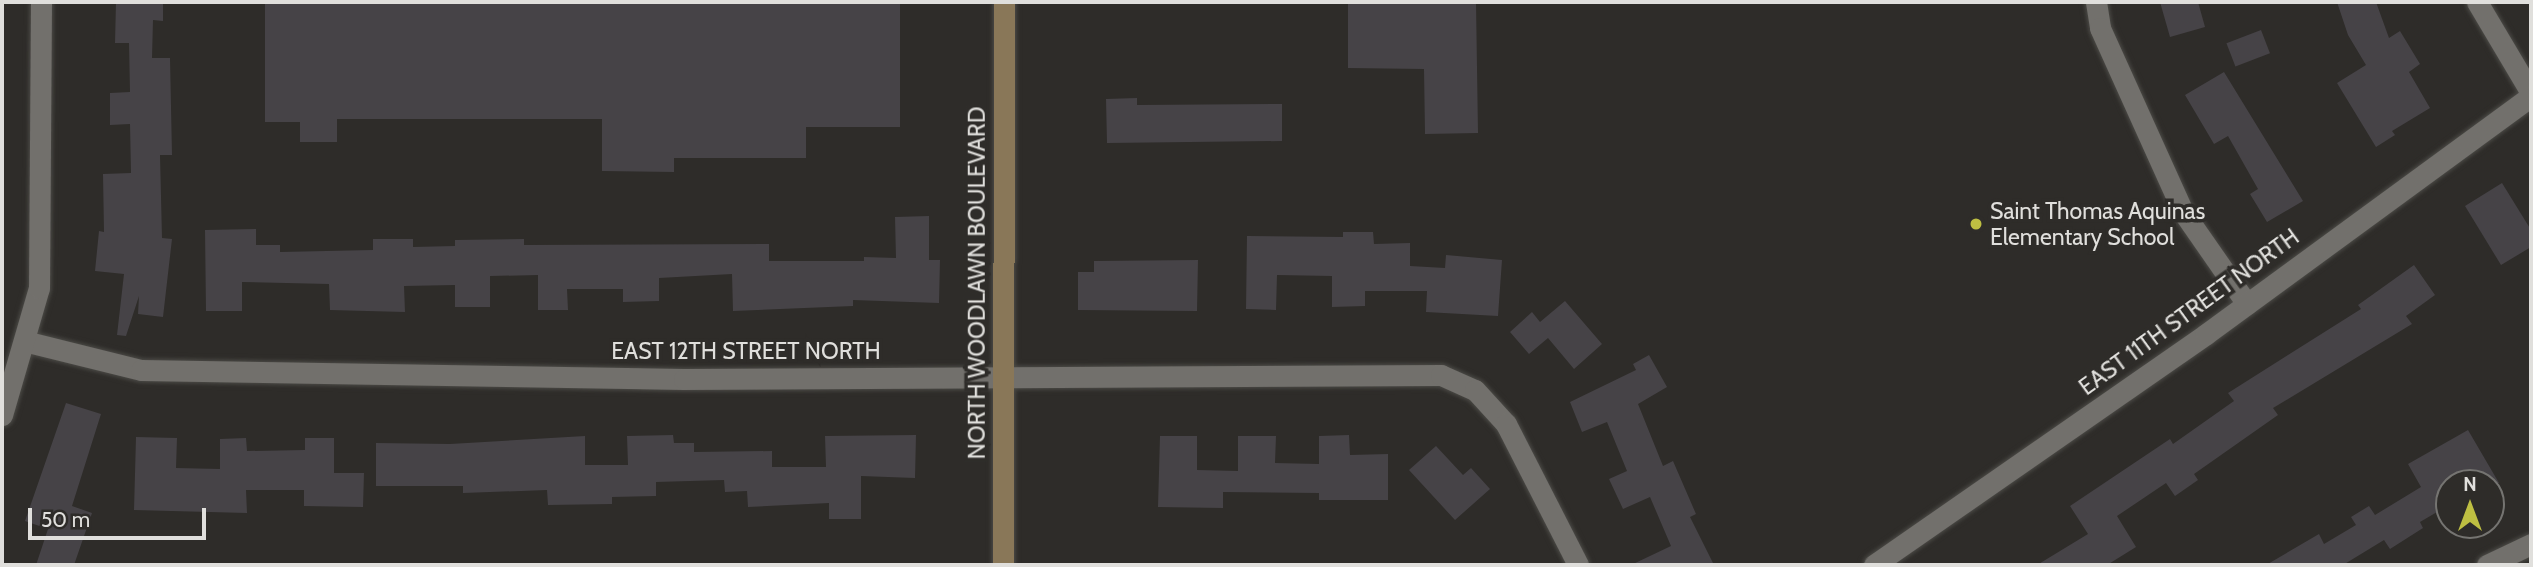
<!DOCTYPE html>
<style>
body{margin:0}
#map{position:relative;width:2533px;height:567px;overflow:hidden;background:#2e2c29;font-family:Cabin,sans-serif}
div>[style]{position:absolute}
.building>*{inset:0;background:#464347;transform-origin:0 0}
.roads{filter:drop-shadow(0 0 2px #4b4a46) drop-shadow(0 0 2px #4b4a46)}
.minor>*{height:21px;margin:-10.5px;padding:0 10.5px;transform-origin:10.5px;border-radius:10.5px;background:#72706c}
.secondary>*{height:21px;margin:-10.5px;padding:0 10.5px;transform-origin:10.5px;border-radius:10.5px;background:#897758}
.dots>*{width:19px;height:19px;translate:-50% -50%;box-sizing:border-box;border:4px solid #2e2c29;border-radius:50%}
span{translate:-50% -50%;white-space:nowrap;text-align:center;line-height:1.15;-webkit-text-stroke:7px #2e2c29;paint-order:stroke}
.poi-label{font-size:23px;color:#e0dfdc}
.left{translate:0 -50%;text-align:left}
.street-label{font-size:23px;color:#e0dfdc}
.frame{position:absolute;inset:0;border:4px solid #e0dfdc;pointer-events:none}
.north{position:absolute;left:2435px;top:469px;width:70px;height:70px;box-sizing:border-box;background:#2e2c29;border:2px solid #757471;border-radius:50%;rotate:0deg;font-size:19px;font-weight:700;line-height:28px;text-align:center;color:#e0dfdc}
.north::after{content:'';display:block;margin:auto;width:24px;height:32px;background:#bebf42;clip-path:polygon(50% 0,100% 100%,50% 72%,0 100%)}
.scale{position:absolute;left:28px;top:508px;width:178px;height:32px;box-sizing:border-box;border:4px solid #e0dfdc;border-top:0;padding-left:9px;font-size:21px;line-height:24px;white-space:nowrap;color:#e0dfdc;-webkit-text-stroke:5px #2e2c29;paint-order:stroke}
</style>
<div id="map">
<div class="building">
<i style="clip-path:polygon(116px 2px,163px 2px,163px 21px,153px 20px,152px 58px,170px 58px,172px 155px,160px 155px,162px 238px,172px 239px,163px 317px,138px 314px,139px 296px,126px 336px,117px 335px,124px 274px,95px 271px,99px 231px,104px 232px,103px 174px,131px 173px,130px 124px,110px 125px,110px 93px,130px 92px,129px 43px,115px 43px)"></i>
<i style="clip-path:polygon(265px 2px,900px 2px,900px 127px,806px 127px,806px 158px,674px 158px,674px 172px,602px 171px,602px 119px,337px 119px,337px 142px,300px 142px,300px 122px,265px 122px)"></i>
<i style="clip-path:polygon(1348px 2px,1476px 2px,1478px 133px,1425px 134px,1424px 69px,1348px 68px)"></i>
<i style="clip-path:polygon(2160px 2px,2198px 2px,2205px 27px,2170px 37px)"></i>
<i style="clip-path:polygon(2337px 2px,2376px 2px,2389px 38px,2400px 31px,2420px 64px,2409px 72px,2430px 108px,2392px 131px,2395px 135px,2376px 147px,2337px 83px,2366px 65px,2348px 35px)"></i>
<i style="left:2261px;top:30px;width:25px;height:37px;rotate:69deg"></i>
<i style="clip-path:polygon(2224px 72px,2303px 201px,2267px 222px,2250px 194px,2258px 189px,2228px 136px,2214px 144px,2185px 95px)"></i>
<i style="clip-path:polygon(1137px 98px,1137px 105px,1282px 104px,1282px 141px,1107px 143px,1106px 99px)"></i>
<i style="clip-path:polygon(2502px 183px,2531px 230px,2531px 247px,2501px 265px,2465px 206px)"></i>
<i style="clip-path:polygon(929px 216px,929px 260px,940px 260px,939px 303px,853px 300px,853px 306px,733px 311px,732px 274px,659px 278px,659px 301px,623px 302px,623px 289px,567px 289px,568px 310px,538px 310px,538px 275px,490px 276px,490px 307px,455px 307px,455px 285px,404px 286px,405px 312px,330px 310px,329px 284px,242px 282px,242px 311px,206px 311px,205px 230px,256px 229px,256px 245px,280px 245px,280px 252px,373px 250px,373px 239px,413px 239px,413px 247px,455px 246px,455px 240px,524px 239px,524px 245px,769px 244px,769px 261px,864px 261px,864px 257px,896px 258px,895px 217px)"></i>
<i style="clip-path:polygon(1343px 232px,1373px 232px,1374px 244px,1410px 243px,1410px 266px,1445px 268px,1446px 255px,1502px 260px,1498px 316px,1426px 312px,1427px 291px,1365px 291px,1365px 306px,1332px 307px,1332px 276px,1277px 275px,1276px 310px,1246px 309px,1247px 236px,1343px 237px)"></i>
<i style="clip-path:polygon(1198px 260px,1197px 311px,1078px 310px,1078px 272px,1094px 272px,1094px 261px)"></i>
<i style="clip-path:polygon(2414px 265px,2435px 295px,2406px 316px,2412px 324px,2273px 408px,2278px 415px,2194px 474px,2198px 480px,2175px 496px,2166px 483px,2117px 516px,2136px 547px,2107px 565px,2037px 565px,2088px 534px,2070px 506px,2170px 439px,2173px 444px,2234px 401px,2228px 393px,2361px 309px,2358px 305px)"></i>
<i style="clip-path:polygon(1565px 301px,1602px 344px,1574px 369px,1548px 338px,1529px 354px,1510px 332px,1532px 312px,1540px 322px)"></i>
<i style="clip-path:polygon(1649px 355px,1667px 387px,1638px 404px,1663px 466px,1673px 461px,1696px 514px,1690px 517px,1714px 565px,1631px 565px,1671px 546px,1650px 497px,1623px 509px,1609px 479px,1627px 471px,1607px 422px,1582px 432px,1570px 402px,1636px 370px,1633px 364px)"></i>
<i style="clip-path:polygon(66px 403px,101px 414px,72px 506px,92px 513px,74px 565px,36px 565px,48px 529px,25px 521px)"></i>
<i style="clip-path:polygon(2468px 430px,2499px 483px,2449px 483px,2449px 505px,2420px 522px,2423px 528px,2390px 549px,2384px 540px,2343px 565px,2266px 565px,2319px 534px,2324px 544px,2356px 525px,2351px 517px,2369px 506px,2375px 515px,2421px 487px,2408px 464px)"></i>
<i style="clip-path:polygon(673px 435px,674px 443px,694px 443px,694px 452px,772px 451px,772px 467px,826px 467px,825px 436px,916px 435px,915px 478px,861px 476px,861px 519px,829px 519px,829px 503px,748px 507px,747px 491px,725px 492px,724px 480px,656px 482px,656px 496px,612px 497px,612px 504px,548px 505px,547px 490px,463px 493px,463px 486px,376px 486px,376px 443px,450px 444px,585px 436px,585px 465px,628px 465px,627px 436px)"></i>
<i style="clip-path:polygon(1349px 435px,1350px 455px,1388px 454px,1388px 500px,1319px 500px,1319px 493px,1223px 492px,1223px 508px,1158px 507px,1160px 436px,1197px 436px,1197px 470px,1238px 471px,1238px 436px,1276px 436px,1275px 463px,1319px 464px,1319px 436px)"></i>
<i style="clip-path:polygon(136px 437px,177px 438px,176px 468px,220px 469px,220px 439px,246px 438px,247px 451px,305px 450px,305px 438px,334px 438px,334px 473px,364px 473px,363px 507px,304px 506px,304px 490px,246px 490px,247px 513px,134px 510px)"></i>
<i style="clip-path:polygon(1436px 446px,1463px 475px,1471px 468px,1490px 489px,1455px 520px,1409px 470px)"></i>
</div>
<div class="roads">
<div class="minor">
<i style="left:2096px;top:2px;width:26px;rotate:81deg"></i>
<i style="left:2100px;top:28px;width:202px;rotate:65.7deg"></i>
<i style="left:2183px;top:212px;width:112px;rotate:55.2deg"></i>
<i style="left:2477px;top:2px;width:106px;rotate:59.3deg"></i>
<i style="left:24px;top:341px;width:121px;rotate:13.9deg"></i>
<i style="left:141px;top:370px;width:543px;rotate:0.95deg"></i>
<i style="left:684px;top:379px;width:757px;rotate:-0.3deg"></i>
<i style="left:1441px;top:375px;width:37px;rotate:24deg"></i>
<i style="left:1475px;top:390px;width:46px;rotate:47.6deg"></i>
<i style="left:1506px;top:424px;width:158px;rotate:62.9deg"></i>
<i style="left:2px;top:415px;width:132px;rotate:-73.8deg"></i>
<i style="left:39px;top:288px;width:286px;rotate:-89.6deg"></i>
<i style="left:1874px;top:565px;width:404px;rotate:-34.8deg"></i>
<i style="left:2206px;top:334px;width:403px;rotate:-36.2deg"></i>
<i style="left:2487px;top:565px;width:49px;rotate:-25.5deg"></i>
</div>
<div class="secondary">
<i style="left:1003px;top:565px;width:563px;rotate:-89.9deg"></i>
</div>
</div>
<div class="dots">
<i style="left:1976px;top:224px;background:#bebf42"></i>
</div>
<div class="poi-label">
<span class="left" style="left:1990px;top:224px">Saint Thomas Aquinas<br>Elementary School</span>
</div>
<div class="street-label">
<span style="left:977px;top:283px;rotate:-90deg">NORTH WOODLAWN BOULEVARD</span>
<span style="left:2189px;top:312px;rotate:-36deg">EAST 11TH STREET NORTH</span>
<span style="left:746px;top:351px">EAST 12TH STREET NORTH</span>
</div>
<div class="frame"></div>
<div class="north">N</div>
<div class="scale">50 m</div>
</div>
